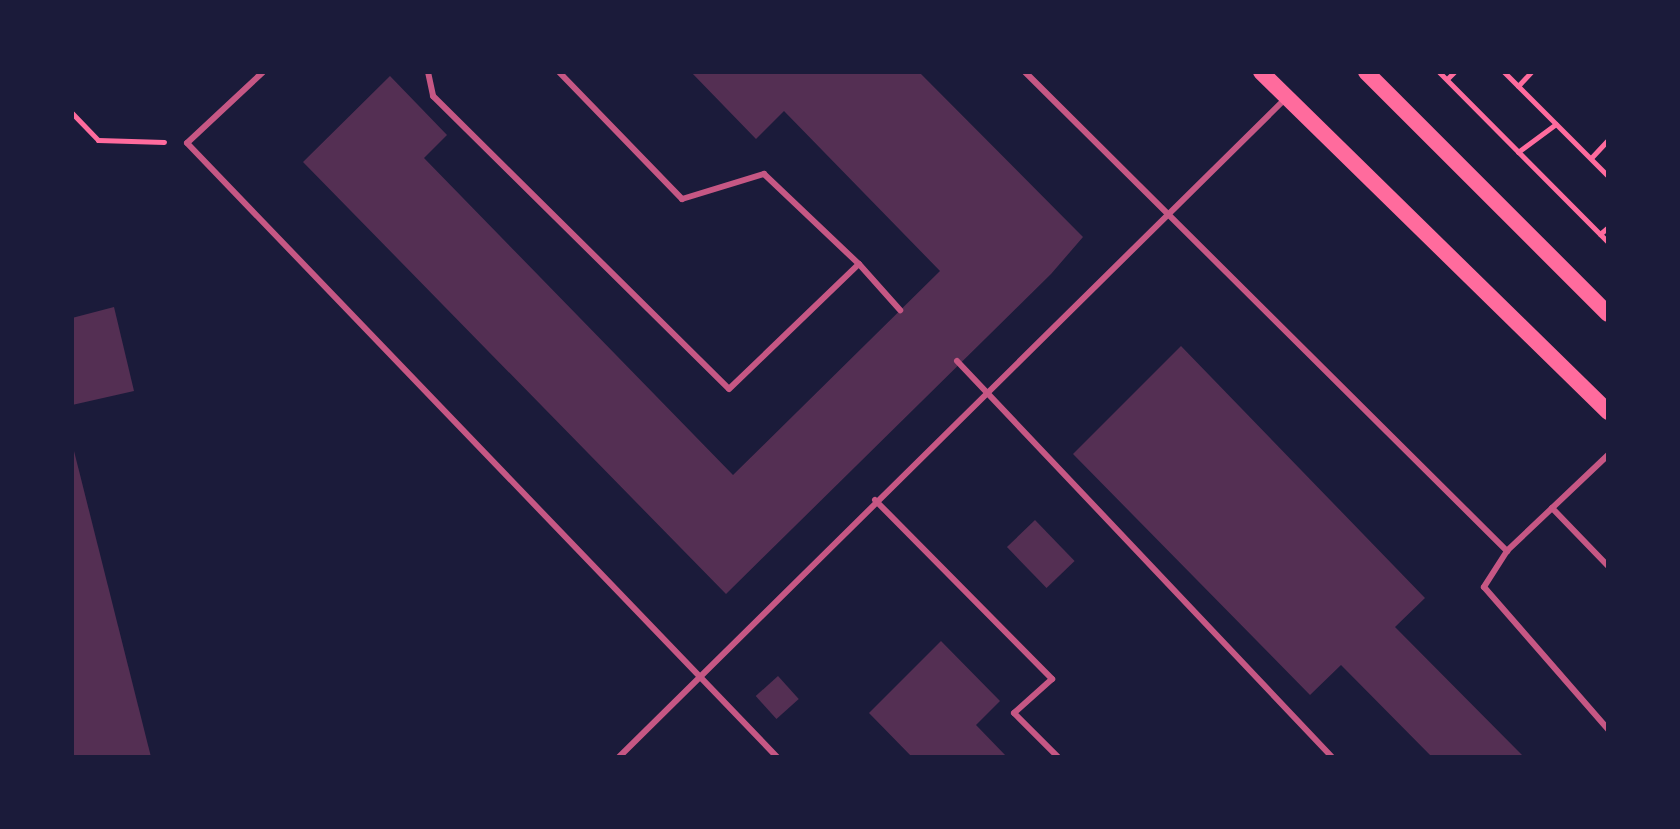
<!DOCTYPE html>
<style>
body{margin:0}
#map{position:relative;width:1680px;height:829px;overflow:hidden;background:#1b1b3a;font-family:"Golos Text",sans-serif}
div>[style]{position:absolute}
.building>*{inset:0;background:#542f53;transform-origin:0 0}
.path>*{height:5px;margin:-2.5px;padding:0 2.5px;transform-origin:2.5px;border-radius:2.5px;background:#ff6b9d}
.service>*{height:6px;margin:-3px;padding:0 3px;transform-origin:3px;border-radius:3px;background:#c65784}
.secondary>*{height:16px;margin:-8px;padding:0 8px;transform-origin:8px;border-radius:8px;background:#ff6b9d}
span{translate:-50% -50%;white-space:nowrap;text-align:center;line-height:1.15;-webkit-text-stroke:6px #1b1b3a;paint-order:stroke}
.frame{position:absolute;inset:0;border:74px solid #1b1b3a;pointer-events:none}
</style>
<div id="map">
<div class="building">
<i style="clip-path:polygon(691px 72px,919px 72px,1083px 237px,1051px 274px,726px 594px,303px 162px,390px 76px,447px 135px,424px 158px,733px 475px,940px 271px,784px 111px,756px 139px)"></i>
<i style="clip-path:polygon(114px 307px,134px 391px,72px 405px,72px 318px)"></i>
<i style="clip-path:polygon(1181px 346px,1425px 598px,1395px 627px,1524px 757px,1432px 757px,1341px 665px,1310px 695px,1073px 454px)"></i>
<i style="clip-path:polygon(73px 447px,151px 757px,72px 757px)"></i>
<i style="left:1035px;top:520px;width:57px;height:39px;rotate:46deg"></i>
<i style="clip-path:polygon(941px 641px,1000px 701px,976px 725px,1007px 757px,912px 757px,869px 713px)"></i>
<i style="left:778px;top:676px;width:31px;height:30px;rotate:48deg"></i>
</div>
<div class="path">
<i style="left:1439px;top:72px;width:240px;rotate:45.2deg"></i>
<i style="left:1504px;top:72px;width:147px;rotate:45deg"></i>
<i style="left:1447px;top:79px;width:10px;rotate:-45deg"></i>
<i style="left:1518px;top:86px;width:19px;rotate:-47deg"></i>
<i style="left:72px;top:113px;width:37px;rotate:46deg"></i>
<i style="left:98px;top:140px;width:66px;rotate:1.7deg"></i>
<i style="left:1518px;top:152px;width:47px;rotate:-36.4deg"></i>
<i style="left:1591px;top:158px;width:25px;rotate:-47deg"></i>
<i style="left:1600px;top:234px;width:11px;rotate:-41deg"></i>
</div>
<div class="service">
<i style="left:263px;top:72px;width:104px;rotate:136.9deg"></i>
<i style="left:187px;top:143px;width:852px;rotate:46.14deg"></i>
<i style="left:428px;top:72px;width:25px;rotate:78deg"></i>
<i style="left:433px;top:96px;width:416px;rotate:44.7deg"></i>
<i style="left:729px;top:389px;width:180px;rotate:-43.9deg"></i>
<i style="left:559px;top:72px;width:177px;rotate:45.9deg"></i>
<i style="left:682px;top:199px;width:86px;rotate:-17deg"></i>
<i style="left:764px;top:174px;width:131px;rotate:43.5deg"></i>
<i style="left:859px;top:264px;width:62px;rotate:48.3deg"></i>
<i style="left:1025px;top:72px;width:680px;rotate:44.82deg"></i>
<i style="left:957px;top:361px;width:545px;rotate:46.56deg"></i>
<i style="left:1608px;top:455px;width:139px;rotate:136.5deg"></i>
<i style="left:1507px;top:551px;width:43px;rotate:122.6deg"></i>
<i style="left:1484px;top:587px;width:189px;rotate:48.9deg"></i>
<i style="left:875px;top:500px;width:252px;rotate:45.3deg"></i>
<i style="left:1052px;top:679px;width:51px;rotate:138.2deg"></i>
<i style="left:1014px;top:713px;width:62px;rotate:45deg"></i>
<i style="left:1552px;top:508px;width:81px;rotate:46deg"></i>
<i style="left:619px;top:757px;width:936px;rotate:-44.65deg"></i>
</div>
<div class="secondary">
<i style="left:1261px;top:72px;width:486px;rotate:44.4deg"></i>
<i style="left:1366px;top:72px;width:342px;rotate:45deg"></i>
</div>
<div class="frame"></div>
</div>
